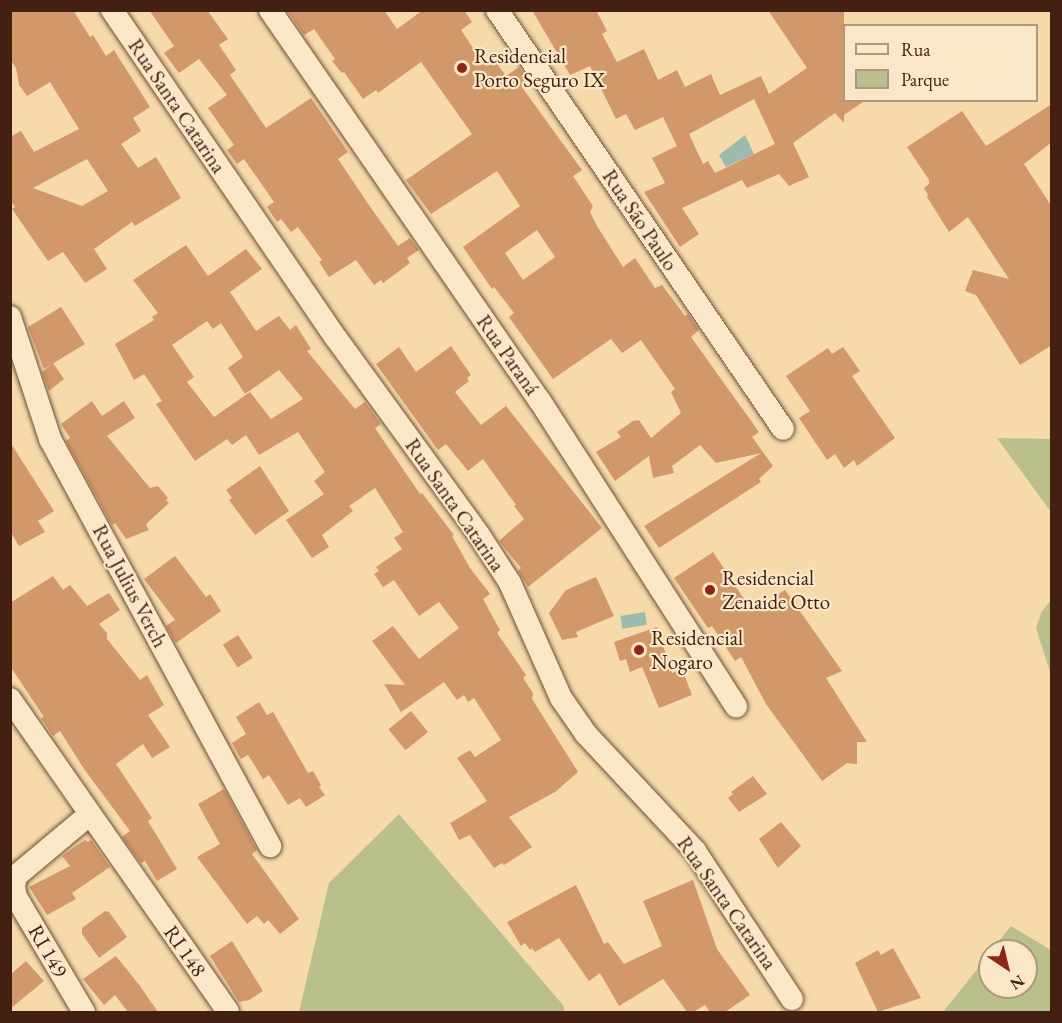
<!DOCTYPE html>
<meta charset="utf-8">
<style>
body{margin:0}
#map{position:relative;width:1062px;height:1023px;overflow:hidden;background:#f6daaa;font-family:"EB Garamond",serif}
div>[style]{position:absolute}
.green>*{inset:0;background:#bac08b}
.water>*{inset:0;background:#9dbaaf;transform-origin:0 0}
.building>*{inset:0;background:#d39869;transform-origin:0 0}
.roads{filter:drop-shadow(0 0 2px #704e38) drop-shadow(0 0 2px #704e38)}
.minor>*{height:22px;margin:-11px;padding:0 11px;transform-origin:11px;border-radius:11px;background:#f9e7c8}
.dots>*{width:16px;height:16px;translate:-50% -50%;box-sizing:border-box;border:3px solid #f9e7c8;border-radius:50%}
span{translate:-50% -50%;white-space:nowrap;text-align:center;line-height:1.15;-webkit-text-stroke:4.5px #f9e7c8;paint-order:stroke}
.poi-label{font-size:21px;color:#432012}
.left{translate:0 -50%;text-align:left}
.street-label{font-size:21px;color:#432012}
.frame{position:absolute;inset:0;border:12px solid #432012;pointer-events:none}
.legend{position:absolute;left:843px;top:24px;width:195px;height:78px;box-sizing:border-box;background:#f9e7c8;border:2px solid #b0977f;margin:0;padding:8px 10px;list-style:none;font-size:18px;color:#432012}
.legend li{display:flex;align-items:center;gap:12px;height:30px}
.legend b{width:30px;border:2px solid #b0977f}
.north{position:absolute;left:978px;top:939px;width:60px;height:60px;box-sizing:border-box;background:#f9e7c8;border:2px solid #b0977f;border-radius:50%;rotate:145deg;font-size:16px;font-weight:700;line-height:24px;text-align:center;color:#432012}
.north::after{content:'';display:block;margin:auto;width:21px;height:27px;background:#8f2418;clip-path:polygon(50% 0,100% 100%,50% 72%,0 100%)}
</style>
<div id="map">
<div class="green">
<i style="clip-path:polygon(997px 438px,1051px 439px,1051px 512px)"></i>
<i style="clip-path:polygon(1051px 600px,1051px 675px,1036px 628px,1041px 613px)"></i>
<i style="clip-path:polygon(399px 814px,563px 1005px,565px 1012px,299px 1012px,329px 883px)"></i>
<i style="clip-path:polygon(1011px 926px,1051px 950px,1051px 1012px,943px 1012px,990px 953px,990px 987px,1026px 987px,1026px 951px,991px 951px)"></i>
</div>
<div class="water">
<i style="clip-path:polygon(745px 135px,754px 154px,726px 167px,719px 155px)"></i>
<i style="left:645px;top:612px;width:13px;height:25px;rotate:81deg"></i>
</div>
<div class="building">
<i style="clip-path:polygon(evenodd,10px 10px,73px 10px,90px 37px,93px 35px,106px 56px,114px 50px,150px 107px,133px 118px,141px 131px,121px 144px,138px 168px,156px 157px,181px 198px,135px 226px,132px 222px,94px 249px,107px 269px,85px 283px,63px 252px,48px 261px,12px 209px,15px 207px,10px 200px,10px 137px,21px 131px,34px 152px,79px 129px,50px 82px,27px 96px,19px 85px,16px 68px,10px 59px,10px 10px,87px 159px,108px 191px,82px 206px,33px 188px,87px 159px)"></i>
<i style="clip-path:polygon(149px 10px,207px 10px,228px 39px,219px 45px,236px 70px,230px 75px,266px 128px,311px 98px,348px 152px,338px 159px,371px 208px,398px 246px,410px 238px,419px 250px,407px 258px,410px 263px,383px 283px,381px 280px,374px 285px,356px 260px,329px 277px,319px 262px,322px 260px,298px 227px,291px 232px,281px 219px,277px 222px,267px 207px,274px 202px,244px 159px,237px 164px,227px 150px,234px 145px,208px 108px,227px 95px,199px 59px,179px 73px,164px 53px,174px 46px)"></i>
<i style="clip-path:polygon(evenodd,287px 10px,384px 10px,397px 29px,423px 10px,464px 10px,472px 22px,461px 30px,483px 63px,492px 57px,506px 76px,519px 67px,529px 81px,521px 86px,582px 170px,573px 176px,593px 206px,590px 212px,597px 226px,623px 267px,635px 258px,655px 288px,662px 285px,685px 316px,688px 314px,699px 330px,691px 337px,759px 432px,752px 437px,773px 466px,759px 479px,761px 482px,659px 548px,644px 526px,761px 453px,716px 463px,700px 445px,672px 466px,674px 473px,653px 478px,649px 456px,615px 481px,596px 452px,621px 437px,617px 432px,633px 421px,639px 420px,651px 438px,681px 413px,671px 392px,675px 389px,641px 340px,622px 353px,611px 339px,553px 379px,509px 317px,514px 313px,494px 287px,492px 289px,463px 247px,520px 206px,497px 171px,431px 214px,406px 180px,472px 134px,421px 62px,378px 93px,376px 90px,363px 99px,344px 72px,342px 73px,332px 61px,335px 59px,314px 29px,304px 35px,287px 10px,537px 230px,555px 257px,523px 280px,505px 253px,537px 230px)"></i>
<i style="clip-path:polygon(evenodd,532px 10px,596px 10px,607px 31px,602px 34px,617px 62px,644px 49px,658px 80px,677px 70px,685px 87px,711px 74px,720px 95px,761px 76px,769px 94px,807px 68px,768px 10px,844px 10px,844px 100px,866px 100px,844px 115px,844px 123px,835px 113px,793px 143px,809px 177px,789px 186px,779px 174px,747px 188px,742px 180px,682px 208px,699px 234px,680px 247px,644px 192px,665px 183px,652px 158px,677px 146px,663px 117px,635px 130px,626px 114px,616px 119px,590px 66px,570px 75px,532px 10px,754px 99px,775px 144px,715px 173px,708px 161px,703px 164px,689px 134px,754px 99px)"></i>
<i style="clip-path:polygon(1052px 104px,1052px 142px,1024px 164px,1052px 207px,1052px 345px,1020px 365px,976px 295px,965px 291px,973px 270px,1009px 279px,968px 217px,949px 232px,927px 197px,928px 195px,924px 188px,929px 184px,929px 180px,907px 147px,962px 111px,986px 146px)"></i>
<i style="clip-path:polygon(evenodd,186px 245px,208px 276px,246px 249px,262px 269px,230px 292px,256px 331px,279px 316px,290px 330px,296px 325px,311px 349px,307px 351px,355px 409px,365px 402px,381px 424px,375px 428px,420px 494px,422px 493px,454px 535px,452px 536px,470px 568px,490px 594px,483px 599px,500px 630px,497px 633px,526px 675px,523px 678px,533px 693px,532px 699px,578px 772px,555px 792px,509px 817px,532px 847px,504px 865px,502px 863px,494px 868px,470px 835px,459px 840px,450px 823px,487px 801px,457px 758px,470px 750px,475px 757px,501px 740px,474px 698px,468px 702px,464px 695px,457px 700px,444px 682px,401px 712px,384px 684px,405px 685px,372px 641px,393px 626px,419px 659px,459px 628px,439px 602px,419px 616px,394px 580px,383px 587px,374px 574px,379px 571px,376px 567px,402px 549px,394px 538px,403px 532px,375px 488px,349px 506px,353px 511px,322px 535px,329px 547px,312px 558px,286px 520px,324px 494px,314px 481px,325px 472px,298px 432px,259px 455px,246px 435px,232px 445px,227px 439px,195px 461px,156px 404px,162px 401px,144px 374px,134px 380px,115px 344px,154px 320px,152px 317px,158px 313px,133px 280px,186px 245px,207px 321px,213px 329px,221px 323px,243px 357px,228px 368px,245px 394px,279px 370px,303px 399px,271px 419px,250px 392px,214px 417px,187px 382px,194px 377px,172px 345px,207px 321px)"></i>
<i style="clip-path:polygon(61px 307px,85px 344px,44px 369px,28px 327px)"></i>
<i style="clip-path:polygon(451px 346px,471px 375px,467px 378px,469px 381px,455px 392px,481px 425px,506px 406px,602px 528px,528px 587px,518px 571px,521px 568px,499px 541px,524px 519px,514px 506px,516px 505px,483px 459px,468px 471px,446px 444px,438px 450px,376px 364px,399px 347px,416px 372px)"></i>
<i style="clip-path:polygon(843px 347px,860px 371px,852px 376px,895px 438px,857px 466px,854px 460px,844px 468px,835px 454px,827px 460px,799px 418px,810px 411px,786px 376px,828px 348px,832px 354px)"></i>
<i style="clip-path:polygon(53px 363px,64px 379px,49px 391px,42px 372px)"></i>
<i style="clip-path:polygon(92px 401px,102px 416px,124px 401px,135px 418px,107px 436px,150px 488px,158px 486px,168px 498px,166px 500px,169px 503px,146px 524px,149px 530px,126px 539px,115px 523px,112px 525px,66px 441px,70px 438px,61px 424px)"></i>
<i style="clip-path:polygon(10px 442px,54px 511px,38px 521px,45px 532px,19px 546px,10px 531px)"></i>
<i style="clip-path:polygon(260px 466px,289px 511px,255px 535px,229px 500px,232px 498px,226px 490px)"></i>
<i style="clip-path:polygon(713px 552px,752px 611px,785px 590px,842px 671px,826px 678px,867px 742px,857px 742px,857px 764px,847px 763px,822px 781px,766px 704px,741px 657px,735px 661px,712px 626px,708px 628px,674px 578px)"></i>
<i style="clip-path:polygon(175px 556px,206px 597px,210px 594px,221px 611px,176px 643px,166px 626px,175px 620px,144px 579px)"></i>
<i style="clip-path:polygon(53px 576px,63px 590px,70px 585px,87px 606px,109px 593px,120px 610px,99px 624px,107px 633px,107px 639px,140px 680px,147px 675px,164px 705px,148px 715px,170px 747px,152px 758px,143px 744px,116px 764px,152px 818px,148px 821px,177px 869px,157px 881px,145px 861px,141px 863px,122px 837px,130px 831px,84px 769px,60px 731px,53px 736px,41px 718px,44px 717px,10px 666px,10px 603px)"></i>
<i style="clip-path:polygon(596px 577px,614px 616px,576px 632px,578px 637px,562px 640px,549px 613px,566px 590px)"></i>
<i style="clip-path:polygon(657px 627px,672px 673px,682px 669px,692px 695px,659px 708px,642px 667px,630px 672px,626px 659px,620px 661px,614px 642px)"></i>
<i style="left:238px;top:635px;width:27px;height:18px;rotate:57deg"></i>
<i style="clip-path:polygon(259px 702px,267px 715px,273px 712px,308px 773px,313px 771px,321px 785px,319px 787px,325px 795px,306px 807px,300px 798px,288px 805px,269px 775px,263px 779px,248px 755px,241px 759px,232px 743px,246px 734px,236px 717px)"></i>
<i style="left:411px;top:711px;width:27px;height:29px;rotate:51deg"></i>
<i style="clip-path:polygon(753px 776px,767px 794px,739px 812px,728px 798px,733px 794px,731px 792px)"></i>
<i style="clip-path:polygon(224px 789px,257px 850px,252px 854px,299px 919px,280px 934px,268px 920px,264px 924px,257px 916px,247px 924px,197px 857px,220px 844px,198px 804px)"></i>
<i style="clip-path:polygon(781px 822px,801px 846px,778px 868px,759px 839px)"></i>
<i style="clip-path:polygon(85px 840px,88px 842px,91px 840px,110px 867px,72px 893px,76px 899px,47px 915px,29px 887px,70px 866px,62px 856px)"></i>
<i style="clip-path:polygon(693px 880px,717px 949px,750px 995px,725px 1012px,710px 1012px,705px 1005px,693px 1012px,687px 1012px,663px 979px,619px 1006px,600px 973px,589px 981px,559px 938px,535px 952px,532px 948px,530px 950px,525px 943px,521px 946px,507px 922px,576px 885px,604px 944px,608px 942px,624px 964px,662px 946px,643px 901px)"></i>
<i style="clip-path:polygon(105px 911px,109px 912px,127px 937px,99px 958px,82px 934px,82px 928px)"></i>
<i style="clip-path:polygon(232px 941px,263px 991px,249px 1000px,239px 1002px,210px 956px)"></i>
<i style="clip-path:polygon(893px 948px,921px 998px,878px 1012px,855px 963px,878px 950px,881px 955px)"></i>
<i style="clip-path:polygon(116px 956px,140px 986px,158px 1012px,128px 1012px,115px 995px,104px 1005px,83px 979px)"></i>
<i style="clip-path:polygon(26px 961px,44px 981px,10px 1009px,10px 975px)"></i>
</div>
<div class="roads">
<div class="minor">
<i style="left:112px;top:10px;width:397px;rotate:55.7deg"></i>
<i style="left:336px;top:338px;width:243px;rotate:54deg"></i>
<i style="left:479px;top:535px;width:57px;rotate:57.1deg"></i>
<i style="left:510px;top:583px;width:126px;rotate:66.1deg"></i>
<i style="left:561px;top:698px;width:44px;rotate:55.2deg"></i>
<i style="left:586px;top:734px;width:160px;rotate:47deg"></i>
<i style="left:695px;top:851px;width:177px;rotate:56.8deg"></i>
<i style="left:270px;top:10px;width:475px;rotate:55.4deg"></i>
<i style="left:540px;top:401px;width:363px;rotate:57.3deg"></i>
<i style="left:497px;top:10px;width:507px;rotate:55.68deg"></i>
<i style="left:10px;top:317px;width:128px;rotate:71.8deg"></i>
<i style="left:50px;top:439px;width:463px;rotate:61.6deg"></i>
<i style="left:10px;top:699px;width:381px;rotate:55.1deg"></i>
<i style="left:84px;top:1012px;width:134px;rotate:-120.6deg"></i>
<i style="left:16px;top:897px;width:10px;rotate:-101deg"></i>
<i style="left:14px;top:887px;width:11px;rotate:-80deg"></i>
<i style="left:16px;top:876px;width:95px;rotate:-39.9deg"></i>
</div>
</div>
<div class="dots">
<i style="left:462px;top:68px;background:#8f2418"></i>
<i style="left:710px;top:590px;background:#8f2418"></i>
<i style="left:639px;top:650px;background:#8f2418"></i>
</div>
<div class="poi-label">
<span class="left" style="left:474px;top:68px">Residencial<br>Porto Seguro IX</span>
<span class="left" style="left:722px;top:590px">Residencial<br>Zenaide Otto</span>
<span class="left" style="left:651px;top:650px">Residencial<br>Nogaro</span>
</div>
<div class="street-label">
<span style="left:177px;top:106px;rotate:56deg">Rua Santa Catarina</span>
<span style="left:640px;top:220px;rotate:56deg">Rua São Paulo</span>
<span style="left:508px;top:355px;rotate:55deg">Rua Paraná</span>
<span style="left:455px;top:505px;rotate:55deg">Rua Santa Catarina</span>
<span style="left:130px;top:586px;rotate:62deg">Rua Julius Verch</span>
<span style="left:727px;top:903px;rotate:55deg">Rua Santa Catarina</span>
<span style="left:48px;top:951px;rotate:60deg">RI 149</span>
<span style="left:185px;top:951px;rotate:55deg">RI 148</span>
</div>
<div class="frame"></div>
<ul class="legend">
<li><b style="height:8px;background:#f9e7c8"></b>Rua</li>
<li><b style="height:16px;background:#bac08b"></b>Parque</li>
</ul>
<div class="north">N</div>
</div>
